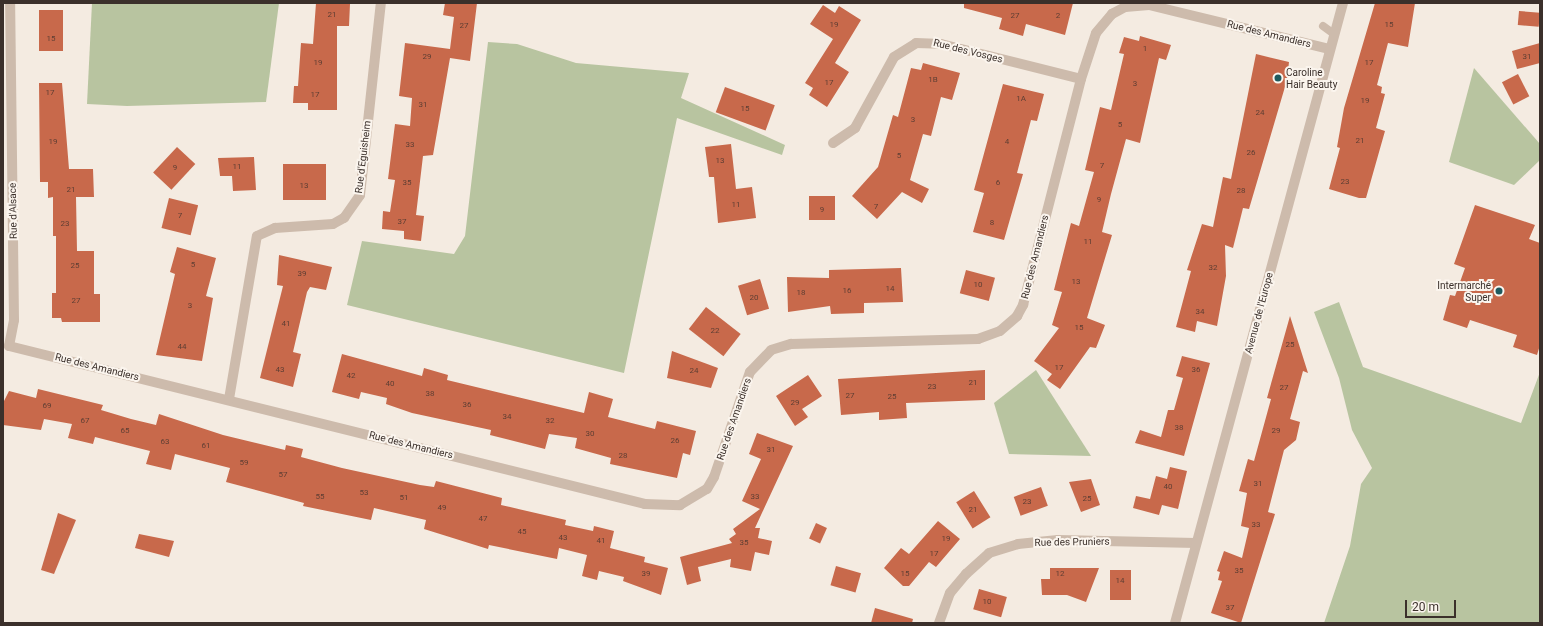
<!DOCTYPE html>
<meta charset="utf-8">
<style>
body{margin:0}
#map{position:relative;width:1543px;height:626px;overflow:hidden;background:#f4ebe1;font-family:Roboto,sans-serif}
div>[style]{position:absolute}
.green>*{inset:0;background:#b8c4a0}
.building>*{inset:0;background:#c8694b;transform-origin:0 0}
.lane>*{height:8px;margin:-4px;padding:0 4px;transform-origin:4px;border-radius:4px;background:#cdbbac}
.street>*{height:10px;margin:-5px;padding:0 5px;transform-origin:5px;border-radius:5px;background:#cdbbac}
.dots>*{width:11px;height:11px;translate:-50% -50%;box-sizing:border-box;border:2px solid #fbf5ee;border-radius:50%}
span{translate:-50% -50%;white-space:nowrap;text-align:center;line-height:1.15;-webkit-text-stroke:4px #fbf5ee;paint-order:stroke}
.number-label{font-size:8px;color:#5e3e33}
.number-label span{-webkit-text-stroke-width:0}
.street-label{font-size:10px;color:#3b302b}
.poi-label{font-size:10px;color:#3b302b}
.left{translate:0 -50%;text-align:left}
.right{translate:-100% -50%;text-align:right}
.frame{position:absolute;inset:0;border:4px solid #3b302b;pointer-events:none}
.scale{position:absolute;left:1405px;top:600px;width:51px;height:18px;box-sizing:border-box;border:2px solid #3b302b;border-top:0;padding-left:5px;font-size:12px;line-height:14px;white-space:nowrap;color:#3b302b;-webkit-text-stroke:3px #fbf5ee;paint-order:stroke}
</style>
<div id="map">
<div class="green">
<i style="clip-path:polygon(92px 3px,279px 3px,266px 102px,127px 106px,87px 104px)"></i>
<i style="clip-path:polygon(488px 42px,517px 44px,576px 63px,689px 73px,681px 98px,785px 145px,782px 155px,677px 118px,624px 373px,347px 305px,362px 241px,454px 254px,465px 236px)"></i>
<i style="clip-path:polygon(1474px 68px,1540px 144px,1540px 160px,1514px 185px,1449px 162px)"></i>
<i style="clip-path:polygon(1339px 302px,1363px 367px,1521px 423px,1540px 372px,1540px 623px,1324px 623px,1350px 546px,1361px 484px,1372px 468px,1352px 430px,1339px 378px,1314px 312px)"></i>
<i style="clip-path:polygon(1036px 370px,1091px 456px,1009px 454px,994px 403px)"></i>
</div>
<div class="building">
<i style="clip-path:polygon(316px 3px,350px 4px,349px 26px,337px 26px,337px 110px,308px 110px,308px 103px,293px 103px,294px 86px,298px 86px,301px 43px,313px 44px)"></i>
<i style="clip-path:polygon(445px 3px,477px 3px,470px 61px,450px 58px,433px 155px,423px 156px,416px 215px,424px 216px,421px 241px,404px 239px,404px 231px,382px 229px,383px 211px,390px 212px,395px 180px,388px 179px,395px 124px,410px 126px,412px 98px,399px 96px,405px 43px,450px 49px,454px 17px,443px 15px)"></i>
<i style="clip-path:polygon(964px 3px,1073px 3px,1065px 35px,1026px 24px,1023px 36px,999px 29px,1002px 18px,964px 8px)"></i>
<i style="clip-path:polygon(1375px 3px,1415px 3px,1408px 47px,1388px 43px,1377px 85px,1382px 87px,1381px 93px,1385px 94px,1376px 128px,1385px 131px,1366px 198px,1359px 198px,1329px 189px,1340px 148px,1337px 147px,1344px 108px)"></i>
<i style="clip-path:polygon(823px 5px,835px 13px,839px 6px,861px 20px,835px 63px,849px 72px,827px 107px,809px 95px,813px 88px,805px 83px,833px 39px,810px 24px)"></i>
<i style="left:39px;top:10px;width:24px;height:41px"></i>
<i style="left:1519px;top:11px;width:21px;height:14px;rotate:5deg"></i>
<i style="clip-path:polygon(1140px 36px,1171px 45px,1166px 60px,1159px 58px,1140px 143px,1126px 139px,1111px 194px,1102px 232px,1112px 235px,1087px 318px,1105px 325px,1096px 348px,1090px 347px,1060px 389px,1047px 380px,1052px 374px,1034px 361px,1059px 328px,1052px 325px,1062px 292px,1054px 290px,1071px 223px,1079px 226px,1094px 172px,1085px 170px,1100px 107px,1111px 110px,1124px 54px,1119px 53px,1124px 37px,1139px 41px)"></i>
<i style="clip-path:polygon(1540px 43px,1540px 63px,1517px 69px,1512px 51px)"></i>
<i style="clip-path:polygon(1256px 54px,1289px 62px,1287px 80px,1249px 209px,1243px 208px,1233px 248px,1225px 245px,1226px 276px,1217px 326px,1197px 321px,1195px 332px,1176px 327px,1191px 271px,1187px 270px,1202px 224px,1213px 227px,1223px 177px,1231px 179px)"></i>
<i style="clip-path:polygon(923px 63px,960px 73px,952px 100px,941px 97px,931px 136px,923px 134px,910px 180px,929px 189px,922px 203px,902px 192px,877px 219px,852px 196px,878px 167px,893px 115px,898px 117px,911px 68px,921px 70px)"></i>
<i style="left:1518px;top:74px;width:25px;height:18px;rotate:63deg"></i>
<i style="clip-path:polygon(39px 83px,62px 83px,69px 169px,93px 169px,94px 197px,76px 197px,77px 251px,94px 251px,94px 294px,100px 294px,100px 322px,62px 322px,61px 318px,52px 318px,52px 293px,56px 293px,56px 236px,53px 236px,53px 197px,48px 198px,48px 182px,40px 182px)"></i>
<i style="clip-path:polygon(1003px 84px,1044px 94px,1037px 121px,1031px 120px,1017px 173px,1023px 174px,1004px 240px,973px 232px,984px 193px,974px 190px)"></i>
<i style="left:725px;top:87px;width:53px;height:27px;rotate:20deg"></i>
<i style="clip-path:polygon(731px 144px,736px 189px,752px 187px,756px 218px,718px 223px,714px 177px,709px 177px,705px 147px)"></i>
<i style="left:177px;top:147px;width:25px;height:35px;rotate:43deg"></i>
<i style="clip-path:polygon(254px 157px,256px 190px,233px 191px,232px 176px,220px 176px,218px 158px)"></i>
<i style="left:326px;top:164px;width:36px;height:43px;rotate:90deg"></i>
<i style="left:809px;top:196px;width:26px;height:24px"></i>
<i style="left:169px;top:198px;width:30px;height:31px;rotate:14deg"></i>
<i style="clip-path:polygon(1475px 205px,1535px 225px,1529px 239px,1540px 243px,1540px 345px,1537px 355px,1513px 347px,1517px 335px,1470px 320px,1467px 328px,1443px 320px,1450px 295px,1455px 296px,1465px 268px,1454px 264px)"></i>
<i style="clip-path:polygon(177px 247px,216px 258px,206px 296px,213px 298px,202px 361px,156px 355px,175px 274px,170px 272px)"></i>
<i style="clip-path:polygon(279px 255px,332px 267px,326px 290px,310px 287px,307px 292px,293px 352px,301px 354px,293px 387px,260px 378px,283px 286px,277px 285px)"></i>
<i style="clip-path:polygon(901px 268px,903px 302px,864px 303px,864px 313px,831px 314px,830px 306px,788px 312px,787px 277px,829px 278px,829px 270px)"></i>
<i style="left:966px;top:270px;width:30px;height:24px;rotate:15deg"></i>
<i style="left:760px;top:279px;width:31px;height:23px;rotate:73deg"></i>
<i style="left:706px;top:307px;width:44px;height:28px;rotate:38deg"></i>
<i style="clip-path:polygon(1290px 316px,1308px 373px,1303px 371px,1290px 419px,1300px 422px,1296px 440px,1284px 450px,1268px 512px,1275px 514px,1241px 623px,1211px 613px,1222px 581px,1218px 580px,1220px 572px,1217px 571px,1224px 551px,1242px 558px,1249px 528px,1241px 526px,1247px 493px,1239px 491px,1248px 459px,1254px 461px,1271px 399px,1267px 398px)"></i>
<i style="clip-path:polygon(672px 351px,718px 368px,711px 388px,667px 378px)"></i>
<i style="clip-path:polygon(342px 354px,422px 376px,424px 368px,448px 375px,447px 380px,584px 413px,589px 392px,613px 399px,608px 417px,655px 429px,657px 421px,696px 431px,690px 455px,683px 453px,677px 478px,610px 464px,611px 458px,575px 448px,577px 438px,549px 434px,545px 449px,490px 435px,491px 430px,412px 413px,386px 404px,387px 398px,361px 392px,359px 399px,332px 392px)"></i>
<i style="clip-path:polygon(1182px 356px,1210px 363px,1184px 456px,1135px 443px,1140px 430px,1161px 437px,1168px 410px,1174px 410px,1183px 378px,1176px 376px)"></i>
<i style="clip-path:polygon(985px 370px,985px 400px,906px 403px,907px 418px,879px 420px,879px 412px,841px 415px,838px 379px)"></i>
<i style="clip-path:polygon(808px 375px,822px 396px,802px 409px,808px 417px,795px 426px,776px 396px)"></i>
<i style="clip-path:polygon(38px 389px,103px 405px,101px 410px,131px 419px,156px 425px,159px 414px,223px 435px,285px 450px,286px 445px,303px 449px,301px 457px,342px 468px,420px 485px,434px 487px,436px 481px,502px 498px,501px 505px,566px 520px,565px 525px,593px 531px,594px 526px,614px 531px,610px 548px,645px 557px,644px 562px,668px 568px,661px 595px,623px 581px,624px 577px,599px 571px,597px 580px,582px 576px,587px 555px,559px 548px,557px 559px,489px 545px,488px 549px,424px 529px,426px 520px,374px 508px,371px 520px,303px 506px,304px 503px,226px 482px,230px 468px,175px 454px,171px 470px,146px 464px,150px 451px,95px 437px,93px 444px,68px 438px,72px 424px,44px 419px,41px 430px,3px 425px,3px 403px,9px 391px,36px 398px)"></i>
<i style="clip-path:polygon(757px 433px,793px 446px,755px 528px,760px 528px,758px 538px,772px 541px,769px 555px,755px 552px,751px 571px,730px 567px,731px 559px,698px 567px,701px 581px,687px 585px,680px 557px,732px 543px,729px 539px,736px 534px,733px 529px,760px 509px,742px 501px,761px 459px,749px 454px)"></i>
<i style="clip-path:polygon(1170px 467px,1187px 471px,1178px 509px,1162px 505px,1159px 515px,1133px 508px,1136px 496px,1150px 499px,1156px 476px,1167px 479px)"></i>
<i style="clip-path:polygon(1091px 479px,1100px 505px,1081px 512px,1069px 482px)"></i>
<i style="left:1041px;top:487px;width:20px;height:29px;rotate:70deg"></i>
<i style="left:974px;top:491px;width:31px;height:21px;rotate:58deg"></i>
<i style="clip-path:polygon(58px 513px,76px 520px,54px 574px,41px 570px)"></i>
<i style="clip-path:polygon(938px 521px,960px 539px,936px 567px,929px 562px,909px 586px,903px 586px,884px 568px,901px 548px,909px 554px)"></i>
<i style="left:816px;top:523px;width:12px;height:17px;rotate:24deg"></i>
<i style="clip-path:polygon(139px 534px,174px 541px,169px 557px,135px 548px)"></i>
<i style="left:836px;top:566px;width:26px;height:20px;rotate:16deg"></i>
<i style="clip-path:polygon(1050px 568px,1099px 568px,1086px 602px,1067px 595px,1042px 595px,1041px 579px,1050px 579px)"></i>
<i style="left:1110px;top:570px;width:21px;height:30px"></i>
<i style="left:979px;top:589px;width:29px;height:21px;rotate:16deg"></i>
<i style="clip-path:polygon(875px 608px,913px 619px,912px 623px,871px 623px)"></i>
</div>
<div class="lane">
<i style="left:1323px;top:26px;width:14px;rotate:36deg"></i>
</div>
<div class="street">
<i style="left:833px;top:143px;width:27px;rotate:-34deg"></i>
<i style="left:855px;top:128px;width:81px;rotate:-61.2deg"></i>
<i style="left:894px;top:57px;width:26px;rotate:-32deg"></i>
<i style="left:916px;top:43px;width:25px;rotate:2deg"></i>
<i style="left:941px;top:44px;width:144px;rotate:14deg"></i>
<i style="left:9px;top:346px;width:655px;rotate:13.95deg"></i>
<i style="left:645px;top:504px;width:35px;rotate:2deg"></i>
<i style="left:680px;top:505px;width:31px;rotate:-31deg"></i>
<i style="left:707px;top:489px;width:14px;rotate:-60deg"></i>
<i style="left:714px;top:477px;width:111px;rotate:-71.1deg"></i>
<i style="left:750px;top:372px;width:30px;rotate:-46deg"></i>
<i style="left:771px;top:350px;width:21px;rotate:-17deg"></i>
<i style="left:791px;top:344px;width:187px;rotate:-1.5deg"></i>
<i style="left:978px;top:339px;width:23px;rotate:-20deg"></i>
<i style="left:1000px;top:331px;width:23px;rotate:-41deg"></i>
<i style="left:1017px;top:316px;width:13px;rotate:-61deg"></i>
<i style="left:1023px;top:305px;width:233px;rotate:-75.6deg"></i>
<i style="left:1081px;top:79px;width:48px;rotate:-71.9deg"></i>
<i style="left:1096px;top:33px;width:25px;rotate:-50deg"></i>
<i style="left:1112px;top:14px;width:15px;rotate:-28deg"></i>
<i style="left:1125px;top:7px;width:24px;rotate:-5deg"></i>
<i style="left:1149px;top:5px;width:186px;rotate:13.7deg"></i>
<i style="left:9px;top:346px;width:26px;rotate:-79deg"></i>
<i style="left:14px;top:320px;width:317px;rotate:-90.7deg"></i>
<i style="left:229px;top:399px;width:165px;rotate:-80.3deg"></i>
<i style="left:257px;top:236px;width:20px;rotate:-24deg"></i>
<i style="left:275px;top:228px;width:58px;rotate:-3.9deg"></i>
<i style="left:333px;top:224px;width:13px;rotate:-29deg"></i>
<i style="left:344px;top:218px;width:28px;rotate:-55deg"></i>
<i style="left:360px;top:195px;width:193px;rotate:-83.8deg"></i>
<i style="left:939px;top:623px;width:32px;rotate:-70deg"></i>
<i style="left:950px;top:593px;width:25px;rotate:-50deg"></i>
<i style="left:966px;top:574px;width:31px;rotate:-42deg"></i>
<i style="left:989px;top:553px;width:30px;rotate:-17deg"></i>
<i style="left:1018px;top:544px;width:40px;rotate:-5.7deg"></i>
<i style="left:1058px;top:540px;width:138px;rotate:1.2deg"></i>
<i style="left:1175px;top:623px;width:642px;rotate:-74.84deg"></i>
</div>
<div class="dots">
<i style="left:1278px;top:78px;background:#1f5a5e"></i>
<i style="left:1499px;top:291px;background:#1f5a5e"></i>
</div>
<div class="number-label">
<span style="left:332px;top:15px">21</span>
<span style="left:1015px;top:16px">27</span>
<span style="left:1058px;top:16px">2</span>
<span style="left:834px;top:25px">19</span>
<span style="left:1389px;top:25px">15</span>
<span style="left:464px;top:26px">27</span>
<span style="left:51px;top:39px">15</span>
<span style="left:1145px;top:49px">1</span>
<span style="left:427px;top:57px">29</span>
<span style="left:1527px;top:57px">31</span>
<span style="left:318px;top:63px">19</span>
<span style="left:1369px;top:63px">17</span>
<span style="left:933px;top:80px">1B</span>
<span style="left:829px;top:83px">17</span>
<span style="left:1135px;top:84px">3</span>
<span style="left:50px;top:93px">17</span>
<span style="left:315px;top:95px">17</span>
<span style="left:1021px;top:99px">1A</span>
<span style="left:1365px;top:101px">19</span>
<span style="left:423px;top:105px">31</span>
<span style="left:745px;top:109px">15</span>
<span style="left:1260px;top:113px">24</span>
<span style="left:913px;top:120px">3</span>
<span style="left:1120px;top:125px">5</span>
<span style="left:1360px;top:141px">21</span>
<span style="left:53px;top:142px">19</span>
<span style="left:1007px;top:142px">4</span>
<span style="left:410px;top:145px">33</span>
<span style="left:1251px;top:153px">26</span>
<span style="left:899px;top:156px">5</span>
<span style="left:720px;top:161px">13</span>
<span style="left:1102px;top:166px">7</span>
<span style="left:237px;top:167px">11</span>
<span style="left:175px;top:168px">9</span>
<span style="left:1345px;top:182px">23</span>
<span style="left:407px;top:183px">35</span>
<span style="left:998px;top:183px">6</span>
<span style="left:304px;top:186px">13</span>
<span style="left:71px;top:190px">21</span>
<span style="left:1241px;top:191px">28</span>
<span style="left:1099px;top:200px">9</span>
<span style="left:736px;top:205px">11</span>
<span style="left:876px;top:207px">7</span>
<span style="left:822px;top:210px">9</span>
<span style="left:180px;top:216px">7</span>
<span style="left:402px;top:222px">37</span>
<span style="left:992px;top:223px">8</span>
<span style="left:65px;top:224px">23</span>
<span style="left:1088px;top:242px">11</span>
<span style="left:193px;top:265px">5</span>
<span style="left:75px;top:266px">25</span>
<span style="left:1213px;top:268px">32</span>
<span style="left:302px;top:274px">39</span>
<span style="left:1076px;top:282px">13</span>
<span style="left:978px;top:285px">10</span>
<span style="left:890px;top:289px">14</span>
<span style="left:847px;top:291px">16</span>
<span style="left:801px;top:293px">18</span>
<span style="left:754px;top:298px">20</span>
<span style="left:76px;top:301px">27</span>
<span style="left:190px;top:306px">3</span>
<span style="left:1200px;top:312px">34</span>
<span style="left:286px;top:324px">41</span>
<span style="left:1079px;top:328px">15</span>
<span style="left:715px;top:331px">22</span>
<span style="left:1290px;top:345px">25</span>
<span style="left:182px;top:347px">44</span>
<span style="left:1059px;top:368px">17</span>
<span style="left:280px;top:370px">43</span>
<span style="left:1196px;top:370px">36</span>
<span style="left:694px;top:371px">24</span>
<span style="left:351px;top:376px">42</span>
<span style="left:973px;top:383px">21</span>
<span style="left:390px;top:384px">40</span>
<span style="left:932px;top:387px">23</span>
<span style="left:1284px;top:388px">27</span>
<span style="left:430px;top:394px">38</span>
<span style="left:850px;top:396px">27</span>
<span style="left:892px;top:397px">25</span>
<span style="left:795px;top:403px">29</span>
<span style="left:467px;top:405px">36</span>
<span style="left:47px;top:406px">69</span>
<span style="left:507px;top:417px">34</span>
<span style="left:85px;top:421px">67</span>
<span style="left:550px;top:421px">32</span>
<span style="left:1179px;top:428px">38</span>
<span style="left:125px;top:431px">65</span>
<span style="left:1276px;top:431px">29</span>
<span style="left:590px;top:434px">30</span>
<span style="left:675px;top:441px">26</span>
<span style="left:165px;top:442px">63</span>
<span style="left:206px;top:446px">61</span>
<span style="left:771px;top:450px">31</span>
<span style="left:623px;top:456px">28</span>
<span style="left:244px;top:463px">59</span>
<span style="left:283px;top:475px">57</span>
<span style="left:1258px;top:484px">31</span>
<span style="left:1168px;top:487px">40</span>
<span style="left:364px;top:493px">53</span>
<span style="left:320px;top:497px">55</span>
<span style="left:755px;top:497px">33</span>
<span style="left:404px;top:498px">51</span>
<span style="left:1087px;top:499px">25</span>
<span style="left:1027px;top:502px">23</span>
<span style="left:442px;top:508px">49</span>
<span style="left:973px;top:510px">21</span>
<span style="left:483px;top:519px">47</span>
<span style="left:1256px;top:525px">33</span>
<span style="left:522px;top:532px">45</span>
<span style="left:563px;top:538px">43</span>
<span style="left:946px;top:539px">19</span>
<span style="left:601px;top:541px">41</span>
<span style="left:744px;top:543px">35</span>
<span style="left:934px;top:554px">17</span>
<span style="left:1239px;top:571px">35</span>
<span style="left:646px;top:574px">39</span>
<span style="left:905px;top:574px">15</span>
<span style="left:1060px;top:574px">12</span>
<span style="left:1120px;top:581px">14</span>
<span style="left:987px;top:602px">10</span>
<span style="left:1230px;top:608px">37</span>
</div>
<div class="street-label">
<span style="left:1269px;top:34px;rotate:14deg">Rue des Amandiers</span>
<span style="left:968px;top:51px;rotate:14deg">Rue des Vosges</span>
<span style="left:363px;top:157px;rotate:-83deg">Rue d'Eguisheim</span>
<span style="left:13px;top:211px;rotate:-91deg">Rue d'Alsace</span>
<span style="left:1035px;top:257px;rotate:-76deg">Rue des Amandiers</span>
<span style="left:1259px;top:313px;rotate:-75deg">Avenue de l'Europe</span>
<span style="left:97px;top:367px;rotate:14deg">Rue des Amandiers</span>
<span style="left:734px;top:419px;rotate:-71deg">Rue des Amandiers</span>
<span style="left:411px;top:445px;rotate:14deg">Rue des Amandiers</span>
<span style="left:1072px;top:542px;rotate:-1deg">Rue des Pruniers</span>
</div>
<div class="poi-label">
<span class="left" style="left:1286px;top:78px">Caroline<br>Hair Beauty</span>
<span class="right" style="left:1491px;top:291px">Intermarché<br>Super</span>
</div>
<div class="frame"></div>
<div class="scale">20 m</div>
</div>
